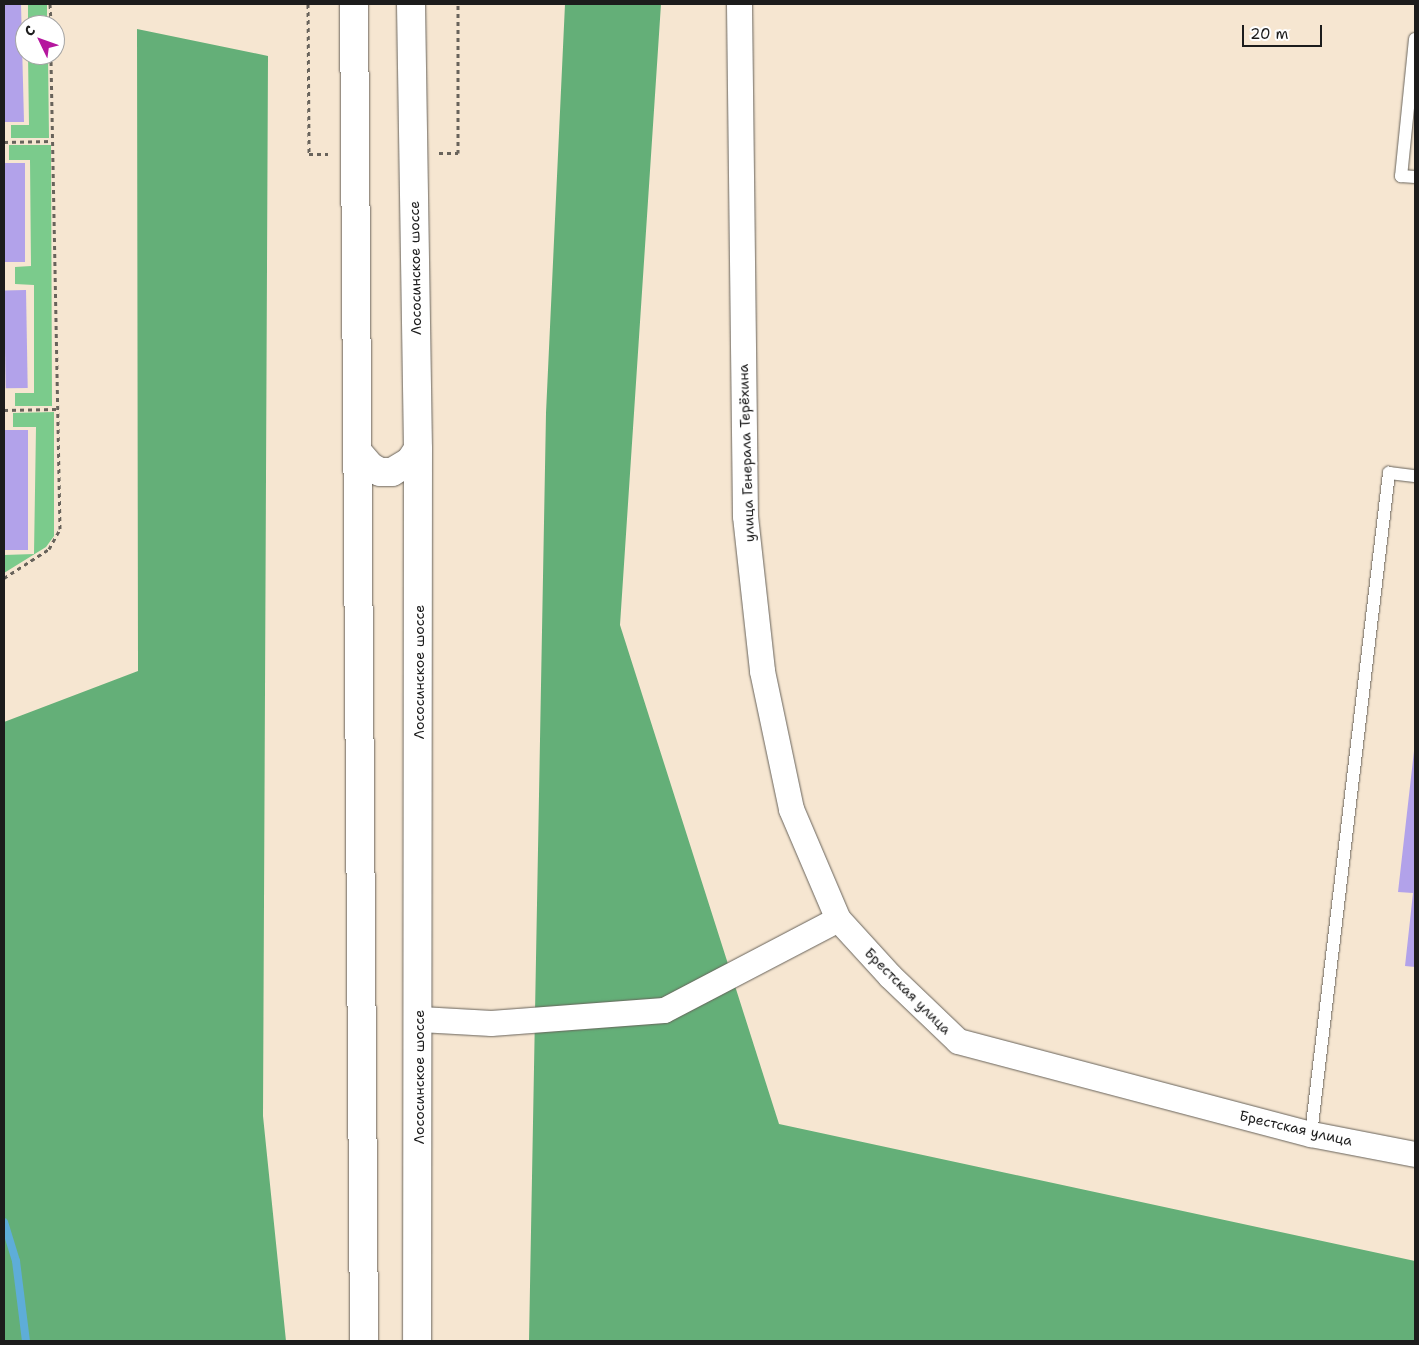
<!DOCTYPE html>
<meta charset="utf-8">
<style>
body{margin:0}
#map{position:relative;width:1419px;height:1345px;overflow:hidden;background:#f6e6d1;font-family:"Shantell Sans",sans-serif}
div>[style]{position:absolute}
.green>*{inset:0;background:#7bcb8c;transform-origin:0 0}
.forest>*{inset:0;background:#64af78}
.stream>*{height:8px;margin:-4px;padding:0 4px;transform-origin:4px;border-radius:4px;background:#5eadd8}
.building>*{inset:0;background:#b2a2ea;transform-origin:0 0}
.path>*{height:3px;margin-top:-1.5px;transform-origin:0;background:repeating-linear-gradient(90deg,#68635b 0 4px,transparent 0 8px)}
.roads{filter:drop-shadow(0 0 1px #68635b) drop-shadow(0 0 1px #68635b)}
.lane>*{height:12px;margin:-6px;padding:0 6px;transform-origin:6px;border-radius:6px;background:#fff}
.street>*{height:25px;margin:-12.5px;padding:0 12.5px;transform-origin:12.5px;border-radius:12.5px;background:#fff}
.secondary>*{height:28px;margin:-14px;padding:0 14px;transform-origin:14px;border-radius:14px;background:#fff}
span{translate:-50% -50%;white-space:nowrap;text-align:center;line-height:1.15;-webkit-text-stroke:4px #fff;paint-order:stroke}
.street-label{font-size:14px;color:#1c1c1c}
.frame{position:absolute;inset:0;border:5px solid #1c1c1c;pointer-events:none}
.north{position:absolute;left:15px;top:15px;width:50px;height:50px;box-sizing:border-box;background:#fff;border:1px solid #a4a4a4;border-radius:50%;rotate:312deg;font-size:14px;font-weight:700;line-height:20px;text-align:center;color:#1c1c1c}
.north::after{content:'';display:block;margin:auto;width:18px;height:22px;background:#b5179e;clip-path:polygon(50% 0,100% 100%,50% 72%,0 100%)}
.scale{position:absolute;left:1242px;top:25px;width:80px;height:22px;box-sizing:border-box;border:2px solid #1c1c1c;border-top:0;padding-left:6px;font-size:15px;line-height:18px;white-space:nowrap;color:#1c1c1c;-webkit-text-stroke:4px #fff;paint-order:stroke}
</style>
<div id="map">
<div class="green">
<i style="left:28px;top:4px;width:19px;height:21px"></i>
<i style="clip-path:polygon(28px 55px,48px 55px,49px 138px,11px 138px,11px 125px,29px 125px)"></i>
<i style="clip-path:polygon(9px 145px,51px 145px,52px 406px,15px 406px,15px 393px,34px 393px,34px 285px,15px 284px,15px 267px,31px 266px,30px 160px,9px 160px)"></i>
<i style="clip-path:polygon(54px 412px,54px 536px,46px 547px,4px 573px,4px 555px,34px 554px,36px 427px,13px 427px,13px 413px)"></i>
</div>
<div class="forest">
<i style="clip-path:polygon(565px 4px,661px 4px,620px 625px,779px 1124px,1415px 1261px,1415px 1341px,529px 1341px,546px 413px)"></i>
<i style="clip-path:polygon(137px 29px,268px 56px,263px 1116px,286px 1341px,4px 1341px,4px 722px,138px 671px)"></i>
</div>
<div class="stream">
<i style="left:4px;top:1222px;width:41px;rotate:72.9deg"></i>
<i style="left:16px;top:1261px;width:81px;rotate:82.9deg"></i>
</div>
<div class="building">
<i style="clip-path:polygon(4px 4px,21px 4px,24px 122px,4px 122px)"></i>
<i style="left:4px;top:163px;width:21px;height:99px"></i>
<i style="left:26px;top:290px;width:98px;height:22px;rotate:89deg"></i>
<i style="left:4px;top:430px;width:24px;height:120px"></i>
<i style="clip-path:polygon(1414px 751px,1415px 751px,1415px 967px,1405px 966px,1413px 893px,1398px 892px)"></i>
</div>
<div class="path">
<i style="left:50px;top:4px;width:21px;rotate:87deg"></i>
<i style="left:308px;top:4px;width:150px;rotate:89.6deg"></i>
<i style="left:309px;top:154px;width:19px"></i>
<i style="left:4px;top:142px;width:48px;rotate:-1.2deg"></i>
<i style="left:439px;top:153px;width:19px"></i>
<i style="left:458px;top:153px;width:149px;rotate:-90deg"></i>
<i style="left:4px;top:410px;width:53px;rotate:-1.1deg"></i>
<i style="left:4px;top:578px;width:54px;rotate:-32.8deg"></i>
<i style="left:49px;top:549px;width:23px;rotate:-61deg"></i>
<i style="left:60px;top:529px;width:474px;rotate:-91.1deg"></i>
</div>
<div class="roads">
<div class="lane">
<i style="left:1415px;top:39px;width:138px;rotate:95.8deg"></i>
<i style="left:1401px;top:176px;width:14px;rotate:4deg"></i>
<i style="left:1311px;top:1134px;width:666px;rotate:-83.27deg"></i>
<i style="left:1389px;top:473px;width:26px;rotate:7deg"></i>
</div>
<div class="street">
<i style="left:739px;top:4px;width:512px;rotate:89.33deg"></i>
<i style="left:745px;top:516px;width:156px;rotate:83.7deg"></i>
<i style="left:762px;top:671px;width:141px;rotate:78.1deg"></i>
<i style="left:791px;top:809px;width:120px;rotate:66.9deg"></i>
<i style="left:420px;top:1019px;width:71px;rotate:3.2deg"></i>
<i style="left:491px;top:1023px;width:173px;rotate:-4.3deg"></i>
<i style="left:664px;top:1010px;width:196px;rotate:-27.6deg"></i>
<i style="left:838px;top:919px;width:77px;rotate:47.6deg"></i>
<i style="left:890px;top:976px;width:94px;rotate:43.7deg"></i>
<i style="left:958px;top:1041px;width:365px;rotate:14.8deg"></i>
<i style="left:1311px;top:1134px;width:106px;rotate:10.9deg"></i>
</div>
<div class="secondary">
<i style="left:354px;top:4px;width:1337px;rotate:89.57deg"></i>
<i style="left:411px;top:4px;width:445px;rotate:89.1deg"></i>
<i style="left:418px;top:449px;width:892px;rotate:90.06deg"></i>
<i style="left:357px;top:451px;width:21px;rotate:49deg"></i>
<i style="left:371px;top:467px;width:10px;rotate:29deg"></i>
<i style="left:380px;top:472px;width:12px"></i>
<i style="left:392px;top:472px;width:21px;rotate:-31deg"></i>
<i style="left:410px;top:461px;width:14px;rotate:-56deg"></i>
</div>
</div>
<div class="street-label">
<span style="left:415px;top:268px;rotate:-91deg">Лососинское шоссе</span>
<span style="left:746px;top:453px;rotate:-92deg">улица Генерала Терёхина</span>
<span style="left:419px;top:672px;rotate:-90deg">Лососинское шоссе</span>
<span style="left:908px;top:991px;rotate:45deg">Брестская улица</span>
<span style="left:419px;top:1077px;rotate:-90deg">Лососинское шоссе</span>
<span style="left:1296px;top:1128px;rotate:13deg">Брестская улица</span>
</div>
<div class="frame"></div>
<div class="north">С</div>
<div class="scale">20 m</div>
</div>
